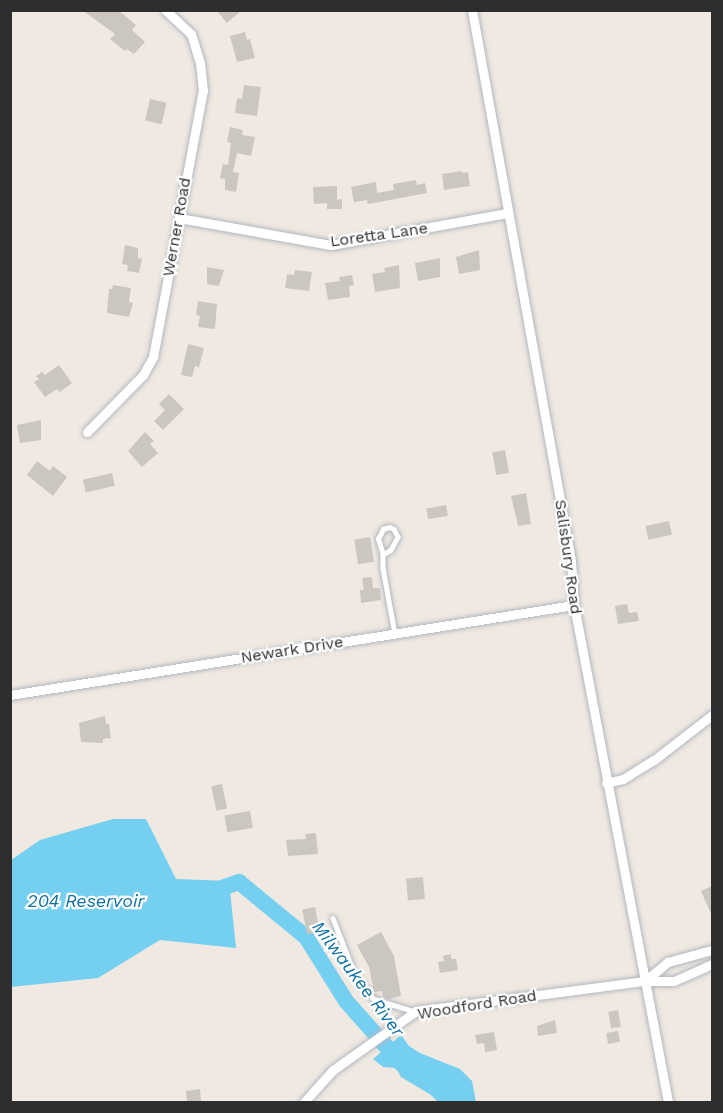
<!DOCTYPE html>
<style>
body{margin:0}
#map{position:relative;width:723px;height:1113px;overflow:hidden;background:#efe9e1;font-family:"Work Sans",sans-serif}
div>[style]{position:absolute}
.water>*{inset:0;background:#75cff0}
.river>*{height:16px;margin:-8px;padding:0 8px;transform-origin:8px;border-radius:8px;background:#75cff0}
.building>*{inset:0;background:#cbc7bf;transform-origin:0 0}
.roads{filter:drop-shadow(0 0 2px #b4b7c1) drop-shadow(0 0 2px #b4b7c1)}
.lane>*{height:4.5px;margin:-2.25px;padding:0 2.25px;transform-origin:2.25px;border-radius:2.25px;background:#fff}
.street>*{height:9px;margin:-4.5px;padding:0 4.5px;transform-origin:4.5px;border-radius:4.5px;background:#fff}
span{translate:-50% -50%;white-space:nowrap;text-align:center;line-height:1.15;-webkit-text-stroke:4.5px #fff;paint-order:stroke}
.street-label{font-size:16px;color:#2e2e2e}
.water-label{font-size:18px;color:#0d6fa3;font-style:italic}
.frame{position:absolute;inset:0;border:12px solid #2e2e2e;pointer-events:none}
</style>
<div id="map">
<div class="water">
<i style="clip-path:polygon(113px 819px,146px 819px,176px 879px,229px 881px,236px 948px,160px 940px,98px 978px,11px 987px,11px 860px,40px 840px)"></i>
<i style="clip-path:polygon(401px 1035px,409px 1046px,420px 1053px,460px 1069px,472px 1081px,476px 1102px,438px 1102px,431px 1095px,401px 1077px,396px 1068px,383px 1067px,373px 1059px)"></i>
</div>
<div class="river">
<i style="left:210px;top:892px;width:31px;rotate:-19deg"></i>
<i style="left:239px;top:882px;width:87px;rotate:39.4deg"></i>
<i style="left:306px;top:937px;width:75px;rotate:58deg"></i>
<i style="left:346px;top:1001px;width:84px;rotate:48.4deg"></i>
</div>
<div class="building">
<i style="clip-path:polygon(82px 10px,118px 10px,136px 25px,132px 30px,145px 42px,134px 54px,127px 49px,125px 51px,110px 39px,115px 34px)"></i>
<i style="clip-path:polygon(216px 10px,242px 10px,227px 23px)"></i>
<i style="clip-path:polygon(245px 32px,247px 40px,250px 39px,255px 58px,237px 62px,230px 36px)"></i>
<i style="clip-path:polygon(244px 85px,261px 87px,257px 116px,235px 113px,237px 98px,242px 99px)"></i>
<i style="left:150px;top:99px;width:17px;height:22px;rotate:13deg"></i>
<i style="clip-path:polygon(230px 127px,243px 130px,242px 135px,255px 137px,251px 156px,237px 153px,233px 172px,239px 173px,236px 192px,225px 190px,225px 179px,220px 178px,223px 164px,228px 165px,231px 143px,227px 142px)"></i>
<i style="clip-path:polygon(462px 171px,462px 173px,468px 172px,470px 186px,444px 190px,442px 174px)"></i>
<i style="clip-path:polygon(416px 180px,417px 185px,425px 183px,427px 193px,368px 204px,367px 200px,354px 202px,351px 187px,376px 182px,377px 193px,394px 190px,393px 184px)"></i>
<i style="clip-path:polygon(337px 186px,337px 200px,342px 199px,342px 209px,327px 209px,327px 203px,314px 204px,313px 187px)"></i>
<i style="clip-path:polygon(125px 245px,138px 248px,138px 258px,142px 259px,139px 273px,127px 271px,128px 265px,122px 264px)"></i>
<i style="clip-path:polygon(479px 250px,480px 270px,459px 274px,456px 257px)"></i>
<i style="clip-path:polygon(440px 258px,440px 277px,418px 281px,415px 263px)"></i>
<i style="clip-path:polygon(399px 265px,400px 288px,375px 292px,372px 274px,385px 272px,384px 268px)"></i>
<i style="clip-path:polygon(207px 267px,224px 270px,219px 286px,207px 284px)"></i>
<i style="clip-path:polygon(295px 270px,312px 272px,309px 291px,285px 288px,287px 274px,294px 275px)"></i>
<i style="clip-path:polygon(352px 275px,354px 285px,349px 286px,350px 297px,328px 300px,325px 283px,340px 281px,339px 277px)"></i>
<i style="clip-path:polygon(113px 285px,131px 288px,129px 302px,133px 303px,129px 317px,107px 313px,109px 289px,112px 289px)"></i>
<i style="clip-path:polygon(198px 301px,217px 304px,215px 329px,198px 327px,200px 316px,196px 315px)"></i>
<i style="clip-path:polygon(188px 344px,204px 348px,199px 367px,195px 366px,192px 377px,181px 375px)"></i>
<i style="clip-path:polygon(59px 365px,72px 383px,60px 392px,57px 389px,45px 397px,34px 382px,39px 379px,36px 376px,42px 372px,45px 375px)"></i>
<i style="clip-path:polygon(169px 394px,184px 409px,163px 430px,154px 421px,165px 410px,159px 404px)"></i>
<i style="clip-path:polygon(41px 420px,41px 440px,20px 443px,17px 425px)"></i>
<i style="clip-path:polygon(145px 432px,154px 441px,150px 444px,158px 453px,142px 467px,128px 451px)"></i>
<i style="left:505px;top:450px;width:23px;height:13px;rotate:80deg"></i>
<i style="clip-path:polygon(37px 461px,50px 471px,53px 466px,67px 477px,53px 496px,27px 475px)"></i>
<i style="left:112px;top:473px;width:13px;height:30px;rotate:77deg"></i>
<i style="clip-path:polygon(526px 493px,531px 524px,518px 526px,511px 496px)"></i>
<i style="left:446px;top:505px;width:11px;height:20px;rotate:80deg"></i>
<i style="left:669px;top:521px;width:14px;height:24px;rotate:78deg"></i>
<i style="left:370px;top:537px;width:25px;height:16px;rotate:81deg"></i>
<i style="clip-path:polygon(372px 577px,373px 588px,380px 588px,381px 600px,361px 603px,360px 590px,364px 590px,362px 578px)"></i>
<i style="clip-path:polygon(627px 604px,629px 613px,637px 612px,639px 621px,618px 624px,615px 606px)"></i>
<i style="clip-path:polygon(105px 716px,106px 724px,109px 724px,111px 738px,103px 739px,103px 743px,81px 742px,79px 723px)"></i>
<i style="left:222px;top:784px;width:25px;height:11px;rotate:78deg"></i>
<i style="left:250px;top:811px;width:17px;height:26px;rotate:80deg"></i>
<i style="clip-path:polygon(316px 833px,318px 854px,288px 856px,286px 840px,306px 839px,305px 834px)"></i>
<i style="left:423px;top:877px;width:22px;height:17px;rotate:85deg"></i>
<i style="clip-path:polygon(712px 886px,712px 916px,701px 891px)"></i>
<i style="left:315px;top:907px;width:25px;height:13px;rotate:79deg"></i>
<i style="clip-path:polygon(381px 932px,394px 956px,401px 996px,389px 999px,383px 997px,382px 991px,374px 992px,369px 967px,357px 945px)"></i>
<i style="clip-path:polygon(451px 954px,451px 959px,456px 959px,458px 970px,440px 973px,438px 962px,444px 961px,443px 956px)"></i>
<i style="left:618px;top:1010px;width:17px;height:10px;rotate:80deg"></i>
<i style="clip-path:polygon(555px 1020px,557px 1033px,538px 1036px,537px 1026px)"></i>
<i style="left:618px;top:1031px;width:11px;height:12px;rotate:80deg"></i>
<i style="clip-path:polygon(494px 1032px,497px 1050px,485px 1052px,484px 1043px,477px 1044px,475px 1035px)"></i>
<i style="clip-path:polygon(200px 1089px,201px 1102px,187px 1102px,186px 1091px)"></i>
</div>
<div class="roads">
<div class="lane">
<i style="left:383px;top:555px;width:17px;rotate:-107deg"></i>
<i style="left:378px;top:539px;width:11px;rotate:-63deg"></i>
<i style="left:383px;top:529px;width:7px;rotate:-16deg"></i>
<i style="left:390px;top:527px;width:4px;rotate:27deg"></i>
<i style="left:394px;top:529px;width:9px;rotate:63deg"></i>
<i style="left:398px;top:537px;width:15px;rotate:118deg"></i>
<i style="left:391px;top:550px;width:9px;rotate:148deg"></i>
<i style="left:383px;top:555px;width:13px;rotate:90deg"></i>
<i style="left:383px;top:568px;width:67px;rotate:79.7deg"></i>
<i style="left:333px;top:918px;width:61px;rotate:68.9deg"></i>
<i style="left:355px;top:975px;width:31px;rotate:52deg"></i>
<i style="left:374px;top:999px;width:41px;rotate:17.1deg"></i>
</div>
<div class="street">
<i style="left:472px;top:10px;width:560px;rotate:79.81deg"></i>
<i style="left:571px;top:561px;width:44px;rotate:86.1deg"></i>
<i style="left:574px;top:605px;width:506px;rotate:79.29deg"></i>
<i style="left:179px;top:218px;width:154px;rotate:10.1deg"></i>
<i style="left:331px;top:245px;width:179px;rotate:-10.3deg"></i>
<i style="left:87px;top:432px;width:80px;rotate:-45.5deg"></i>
<i style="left:143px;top:375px;width:21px;rotate:-61deg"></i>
<i style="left:153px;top:357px;width:271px;rotate:-79.4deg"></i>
<i style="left:203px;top:91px;width:28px;rotate:-96deg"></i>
<i style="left:200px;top:63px;width:30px;rotate:-107deg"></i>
<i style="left:191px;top:34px;width:35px;rotate:-137deg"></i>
<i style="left:10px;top:695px;width:571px;rotate:-9.07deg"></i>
<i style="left:606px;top:783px;width:17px;rotate:-13deg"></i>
<i style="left:623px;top:779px;width:36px;rotate:-32deg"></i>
<i style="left:654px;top:760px;width:73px;rotate:-37.8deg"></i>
<i style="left:645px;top:981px;width:30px;rotate:-40deg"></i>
<i style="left:668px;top:962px;width:46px;rotate:-15.3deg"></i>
<i style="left:304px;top:1102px;width:43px;rotate:-47.8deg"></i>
<i style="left:333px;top:1070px;width:102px;rotate:-35.4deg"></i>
<i style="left:416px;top:1011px;width:231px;rotate:-7.5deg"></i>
<i style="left:645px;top:981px;width:29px"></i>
<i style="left:674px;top:981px;width:42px;rotate:-24.1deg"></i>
</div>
</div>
<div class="street-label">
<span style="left:177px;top:227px;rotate:-80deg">Werner Road</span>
<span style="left:379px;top:235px;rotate:-8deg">Loretta Lane</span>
<span style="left:568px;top:557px;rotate:82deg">Salisbury Road</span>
<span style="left:292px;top:650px;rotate:-9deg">Newark Drive</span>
<span style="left:477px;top:1005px;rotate:-9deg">Woodford Road</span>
</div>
<div class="water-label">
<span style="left:86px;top:901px">204 Reservoir</span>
<span style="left:358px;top:979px;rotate:53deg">Milwaukee River</span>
</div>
<div class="frame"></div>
</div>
